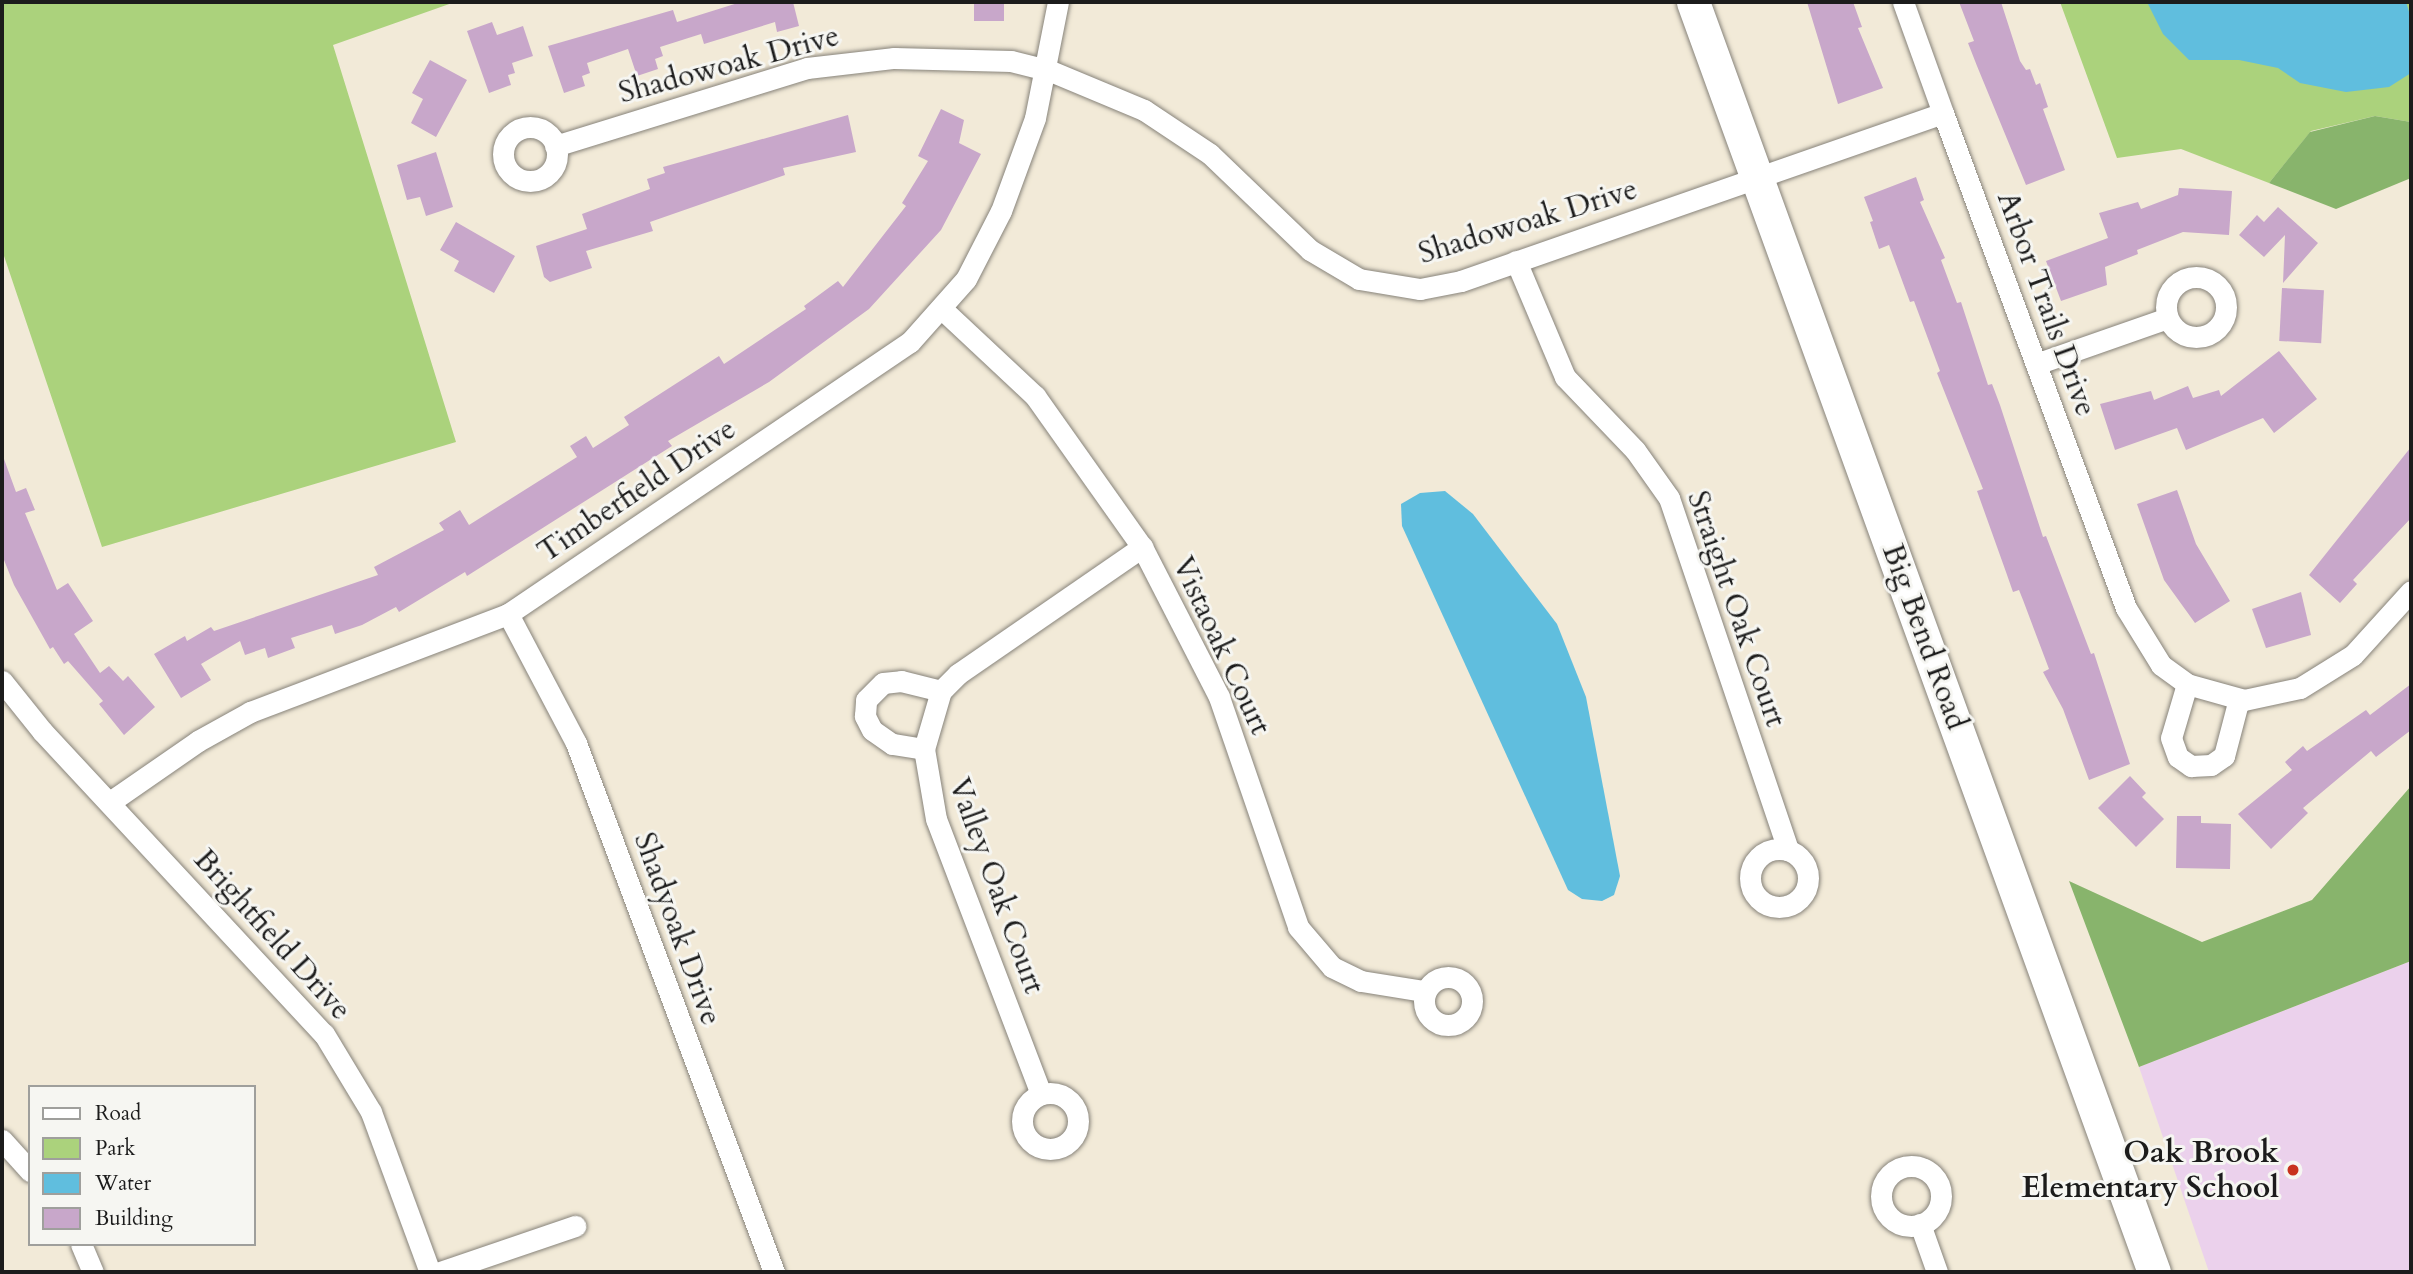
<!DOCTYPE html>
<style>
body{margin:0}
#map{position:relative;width:2413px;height:1274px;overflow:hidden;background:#f2ead8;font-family:Cardo,serif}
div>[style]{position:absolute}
.built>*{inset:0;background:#ebd1ec}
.green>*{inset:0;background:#abd27c}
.forest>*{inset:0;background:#88b46c}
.water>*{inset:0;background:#60bede}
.building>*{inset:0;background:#c8a7ca;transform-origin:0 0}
.roads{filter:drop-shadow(0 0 2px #87837a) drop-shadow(0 0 2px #87837a)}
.street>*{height:21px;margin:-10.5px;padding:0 10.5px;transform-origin:10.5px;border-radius:10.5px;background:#fff}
.street>.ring{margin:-10.5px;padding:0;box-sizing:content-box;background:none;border:21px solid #fff;border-radius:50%}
.primary>*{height:33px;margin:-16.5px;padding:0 16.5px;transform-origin:16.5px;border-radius:16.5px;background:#fff}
.dots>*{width:19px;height:19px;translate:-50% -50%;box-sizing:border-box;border:4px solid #f6f6f2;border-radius:50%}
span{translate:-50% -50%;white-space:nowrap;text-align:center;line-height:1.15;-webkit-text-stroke:6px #f6f6f2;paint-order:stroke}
.street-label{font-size:30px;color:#1c1c1c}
.poi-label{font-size:30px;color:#1c1c1c;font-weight:700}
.right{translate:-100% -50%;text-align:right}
.frame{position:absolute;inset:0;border:4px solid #1c1c1c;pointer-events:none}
.legend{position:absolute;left:28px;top:1085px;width:228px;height:161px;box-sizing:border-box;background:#f6f6f2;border:2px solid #9f9f9c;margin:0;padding:9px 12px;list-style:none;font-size:21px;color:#1c1c1c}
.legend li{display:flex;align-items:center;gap:14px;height:35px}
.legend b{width:35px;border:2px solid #9f9f9c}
</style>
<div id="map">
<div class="built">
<i style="clip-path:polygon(2411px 961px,2411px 1272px,2209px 1272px,2139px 1067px)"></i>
</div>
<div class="green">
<i style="clip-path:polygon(2px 2px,455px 2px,333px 45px,456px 442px,102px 547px,2px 250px)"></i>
<i style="clip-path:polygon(2060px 2px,2411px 2px,2411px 122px,2375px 116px,2311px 131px,2269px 183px,2181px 149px,2117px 158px)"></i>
</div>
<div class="forest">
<i style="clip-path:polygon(2375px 116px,2411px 122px,2411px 178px,2336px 209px,2269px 183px,2310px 132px)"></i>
<i style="clip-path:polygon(2411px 786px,2411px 961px,2139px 1067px,2069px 881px,2202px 942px,2312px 900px)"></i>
</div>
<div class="water">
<i style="clip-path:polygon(2147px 2px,2406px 2px,2411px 18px,2411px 73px,2389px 87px,2346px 92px,2300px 83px,2278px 68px,2239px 60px,2189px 60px,2163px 34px)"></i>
<i style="clip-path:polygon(1445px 491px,1473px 514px,1557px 624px,1586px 697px,1620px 876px,1614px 895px,1602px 901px,1582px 899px,1568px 890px,1402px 526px,1401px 504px,1420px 493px)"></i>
</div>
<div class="building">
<i style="clip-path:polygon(741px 2px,793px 2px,799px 26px,777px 32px,775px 22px,704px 44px,701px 34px,660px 47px,663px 56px,655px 59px,658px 69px,637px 76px,628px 49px,587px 63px,590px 73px,582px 76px,585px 86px,564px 93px,548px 46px,673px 10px,677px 22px)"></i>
<i style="left:974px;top:2px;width:30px;height:19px"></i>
<i style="clip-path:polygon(1807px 2px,1853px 2px,1862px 27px,1858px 28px,1883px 88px,1838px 104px)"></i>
<i style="clip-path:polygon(1959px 2px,2001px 2px,2020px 61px,2026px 70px,2030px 69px,2036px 85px,2040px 83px,2048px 107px,2043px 109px,2065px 170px,2026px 185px,1977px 66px,1968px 43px,1974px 41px)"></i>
<i style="clip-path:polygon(492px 22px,497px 35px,523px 26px,533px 56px,512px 63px,515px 73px,508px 75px,511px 85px,489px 93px,467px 31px)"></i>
<i style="clip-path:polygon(430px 60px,467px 80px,436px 137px,411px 123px,423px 99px,412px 93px)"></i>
<i style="clip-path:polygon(941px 109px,964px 120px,959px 143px,981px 154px,941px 230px,869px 309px,769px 382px,668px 441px,672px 446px,467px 576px,465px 572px,399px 612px,396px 607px,362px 625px,335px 634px,332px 625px,291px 638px,295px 648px,268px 658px,265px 648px,245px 655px,240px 641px,201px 664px,211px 680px,181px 698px,154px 654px,185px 636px,187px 641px,211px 627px,214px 631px,378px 575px,374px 567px,444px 530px,439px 523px,460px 510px,469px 525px,577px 457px,570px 446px,586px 436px,593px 448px,629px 425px,624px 417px,719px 356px,724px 364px,806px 309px,804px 306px,838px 281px,843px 287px,906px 206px,902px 203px,928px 161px,918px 156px)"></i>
<i style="clip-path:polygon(848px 115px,856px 152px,783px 168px,785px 175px,650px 222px,653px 231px,586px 251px,592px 268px,550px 282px,544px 277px,536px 246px,587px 229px,582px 214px,650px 189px,647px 179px,665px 173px,663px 167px)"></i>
<i style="clip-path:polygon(436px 152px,453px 207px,426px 216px,420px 197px,407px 200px,397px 165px)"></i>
<i style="clip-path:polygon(1916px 177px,1924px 200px,1920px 202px,1945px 258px,1941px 260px,1957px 303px,1961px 302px,1988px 385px,1992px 384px,2000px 405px,2043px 537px,2046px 536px,2091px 654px,2094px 653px,2130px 764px,2089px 780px,2063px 709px,2043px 672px,2049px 669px,2023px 600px,2019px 590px,2013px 592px,2006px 572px,1977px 491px,1983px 489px,1937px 373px,1940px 371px,1914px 301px,1910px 302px,1889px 245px,1879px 249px,1870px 222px,1873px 221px,1864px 197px)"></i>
<i style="clip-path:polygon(2179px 188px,2232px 191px,2229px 235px,2183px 232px,2137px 250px,2138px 254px,2105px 267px,2107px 285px,2061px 301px,2046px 261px,2108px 238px,2099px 213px,2138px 202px,2141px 209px,2178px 195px)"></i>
<i style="clip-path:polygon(2278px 207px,2318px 243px,2283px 283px,2285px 235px,2264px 257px,2239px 235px,2257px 215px,2264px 222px)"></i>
<i style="clip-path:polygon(456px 222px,515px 256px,494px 293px,454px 271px,459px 261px,440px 250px)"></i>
<i style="left:2282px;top:288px;width:42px;height:53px;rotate:3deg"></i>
<i style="clip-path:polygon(2279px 351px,2317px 399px,2274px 433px,2263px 418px,2186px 450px,2177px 428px,2115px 450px,2100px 404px,2151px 391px,2154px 400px,2188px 386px,2193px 398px,2219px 390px,2221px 396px)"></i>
<i style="clip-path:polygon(2411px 447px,2411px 518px,2353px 580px,2357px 584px,2340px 603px,2309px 575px)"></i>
<i style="clip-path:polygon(4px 459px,16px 492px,26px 488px,35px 510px,25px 513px,57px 590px,68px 583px,93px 621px,74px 634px,100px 673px,109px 666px,123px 681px,128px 676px,155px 707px,124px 735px,99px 704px,103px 701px,68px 661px,64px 664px,53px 647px,50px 649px,14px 585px,2px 555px)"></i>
<i style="clip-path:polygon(2177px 490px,2196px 544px,2230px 601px,2195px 623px,2164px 580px,2137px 504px)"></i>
<i style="clip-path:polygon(2301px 592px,2311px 635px,2266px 648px,2252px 609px)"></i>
<i style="clip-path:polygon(2411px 684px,2411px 730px,2376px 757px,2371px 751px,2303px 808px,2308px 813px,2271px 849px,2238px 814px,2292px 770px,2285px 762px,2303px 746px,2307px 751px,2366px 710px,2370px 715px)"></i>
<i style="clip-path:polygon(2130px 776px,2146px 793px,2142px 797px,2164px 819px,2136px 847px,2098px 808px)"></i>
<i style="clip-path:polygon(2177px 816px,2201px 816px,2201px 823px,2231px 824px,2230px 869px,2176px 868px)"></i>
</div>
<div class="roads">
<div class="street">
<i style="left:1903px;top:2px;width:118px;rotate:70.2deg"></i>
<i class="ring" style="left:503px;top:127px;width:33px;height:33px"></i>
<i style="left:555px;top:146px;width:264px;rotate:-17.2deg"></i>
<i style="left:807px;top:68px;width:88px;rotate:-6.6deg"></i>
<i style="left:894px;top:58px;width:117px;rotate:1.5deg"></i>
<i style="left:1011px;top:61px;width:38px;rotate:14deg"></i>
<i style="left:1048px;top:70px;width:104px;rotate:22.6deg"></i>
<i style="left:1144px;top:110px;width:79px;rotate:33.7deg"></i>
<i style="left:1210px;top:154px;width:139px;rotate:43.8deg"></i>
<i style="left:1310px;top:250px;width:57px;rotate:30.6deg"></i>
<i style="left:1359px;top:279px;width:62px;rotate:9.3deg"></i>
<i style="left:1420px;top:289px;width:42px;rotate:-11deg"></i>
<i style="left:1461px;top:281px;width:510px;rotate:-19.22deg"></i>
<i style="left:1943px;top:113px;width:528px;rotate:69.71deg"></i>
<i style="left:2126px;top:608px;width:67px;rotate:58.4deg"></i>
<i style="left:2161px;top:665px;width:32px;rotate:36deg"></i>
<i style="left:2187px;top:684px;width:59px;rotate:15.7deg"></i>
<i style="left:2244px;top:700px;width:57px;rotate:-12.1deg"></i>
<i style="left:2300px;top:688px;width:62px;rotate:-31.9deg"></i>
<i style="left:2353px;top:655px;width:86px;rotate:-47.8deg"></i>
<i style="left:1516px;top:261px;width:126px;rotate:67.1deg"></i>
<i style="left:1565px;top:377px;width:101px;rotate:46.2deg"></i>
<i style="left:1635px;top:450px;width:59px;rotate:54.7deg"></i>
<i style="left:1669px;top:498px;width:372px;rotate:71.3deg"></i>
<i class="ring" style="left:2166px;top:277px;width:39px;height:39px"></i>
<i style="left:941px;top:308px;width:129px;rotate:43.1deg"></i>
<i style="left:1035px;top:396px;width:185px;rotate:54.7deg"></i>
<i style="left:1142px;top:547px;width:169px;rotate:62.8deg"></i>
<i style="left:1219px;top:697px;width:243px;rotate:71deg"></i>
<i style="left:1298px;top:927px;width:52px;rotate:49.6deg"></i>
<i style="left:1332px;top:967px;width:32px;rotate:26deg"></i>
<i style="left:1361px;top:981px;width:64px;rotate:9deg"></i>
<i style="left:2036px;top:364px;width:139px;rotate:-19.3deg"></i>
<i style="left:508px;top:614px;width:146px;rotate:62.2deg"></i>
<i style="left:576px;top:743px;width:565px;rotate:69.48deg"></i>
<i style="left:2px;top:681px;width:64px;rotate:51.3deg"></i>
<i style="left:42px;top:731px;width:414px;rotate:47.1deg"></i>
<i style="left:324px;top:1034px;width:91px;rotate:58.9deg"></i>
<i style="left:371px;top:1112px;width:171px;rotate:69.8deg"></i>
<i style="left:2187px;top:684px;width:56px;rotate:106.5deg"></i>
<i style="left:2171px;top:738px;width:20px;rotate:70deg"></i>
<i style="left:2178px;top:757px;width:16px;rotate:35deg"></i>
<i style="left:2191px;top:766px;width:20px;rotate:-3deg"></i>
<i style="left:2211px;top:765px;width:16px;rotate:-35deg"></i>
<i style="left:2224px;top:756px;width:59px;rotate:-75.3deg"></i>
<i style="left:924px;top:749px;width:32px;rotate:-171deg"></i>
<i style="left:892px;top:744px;width:24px;rotate:-145deg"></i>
<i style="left:872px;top:730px;width:16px;rotate:-117deg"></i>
<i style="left:865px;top:716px;width:16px;rotate:-86deg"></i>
<i style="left:866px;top:700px;width:24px;rotate:-45deg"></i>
<i style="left:883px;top:683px;width:18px;rotate:-6deg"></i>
<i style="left:901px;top:681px;width:41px;rotate:14deg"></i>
<i style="left:110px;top:802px;width:107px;rotate:-34.7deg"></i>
<i style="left:198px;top:741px;width:60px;rotate:-29.1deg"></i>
<i style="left:250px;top:712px;width:276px;rotate:-20.8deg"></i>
<i style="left:508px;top:614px;width:485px;rotate:-34.1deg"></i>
<i style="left:910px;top:342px;width:84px;rotate:-48.4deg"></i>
<i style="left:966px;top:279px;width:76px;rotate:-62.8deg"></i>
<i style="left:1001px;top:211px;width:99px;rotate:-69.9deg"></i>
<i style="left:1035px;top:118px;width:118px;rotate:-78.8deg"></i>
<i class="ring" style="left:1750px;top:849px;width:37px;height:37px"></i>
<i class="ring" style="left:1424px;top:977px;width:27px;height:27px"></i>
<i class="ring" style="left:1022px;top:1093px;width:35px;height:35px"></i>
<i style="left:1041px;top:1094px;width:294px;rotate:-110.9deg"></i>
<i style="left:936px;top:819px;width:71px;rotate:-99.7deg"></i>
<i style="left:924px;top:749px;width:60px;rotate:-73.7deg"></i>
<i style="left:941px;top:691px;width:24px;rotate:-45deg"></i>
<i style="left:958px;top:674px;width:224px;rotate:-34.6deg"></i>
<i style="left:2px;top:1140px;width:42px;rotate:47.9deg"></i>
<i class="ring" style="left:1881px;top:1166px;width:39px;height:39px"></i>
<i style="left:1920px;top:1224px;width:51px;rotate:70.5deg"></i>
<i style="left:81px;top:1244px;width:30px;rotate:67deg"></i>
<i style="left:440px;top:1272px;width:143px;rotate:-18.8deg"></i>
</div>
<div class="primary">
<i style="left:1693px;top:2px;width:1351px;rotate:70.05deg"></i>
</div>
</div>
<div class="dots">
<i style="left:2293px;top:1170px;background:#c8321e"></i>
</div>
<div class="street-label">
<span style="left:729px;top:65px;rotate:-15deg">Shadowoak Drive</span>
<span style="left:1528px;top:222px;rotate:-17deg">Shadowoak Drive</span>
<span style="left:2046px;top:304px;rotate:70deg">Arbor Trails Drive</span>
<span style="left:637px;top:491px;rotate:-34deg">Timberfield Drive</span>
<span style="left:1736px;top:609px;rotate:71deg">Straight Oak Court</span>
<span style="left:1924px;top:637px;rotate:70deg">Big Bend Road</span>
<span style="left:1221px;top:646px;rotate:65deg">Vistaoak Court</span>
<span style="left:996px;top:886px;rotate:70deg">Valley Oak Court</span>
<span style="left:677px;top:929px;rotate:70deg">Shadyoak Drive</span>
<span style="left:272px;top:935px;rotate:48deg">Brightfield Drive</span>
</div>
<div class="poi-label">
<span class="right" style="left:2279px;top:1170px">Oak Brook<br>Elementary School</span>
</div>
<div class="frame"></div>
<ul class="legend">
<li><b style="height:9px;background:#fff"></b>Road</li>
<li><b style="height:19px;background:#abd27c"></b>Park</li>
<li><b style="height:19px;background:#60bede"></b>Water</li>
<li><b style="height:19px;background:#c8a7ca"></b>Building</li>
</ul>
</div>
